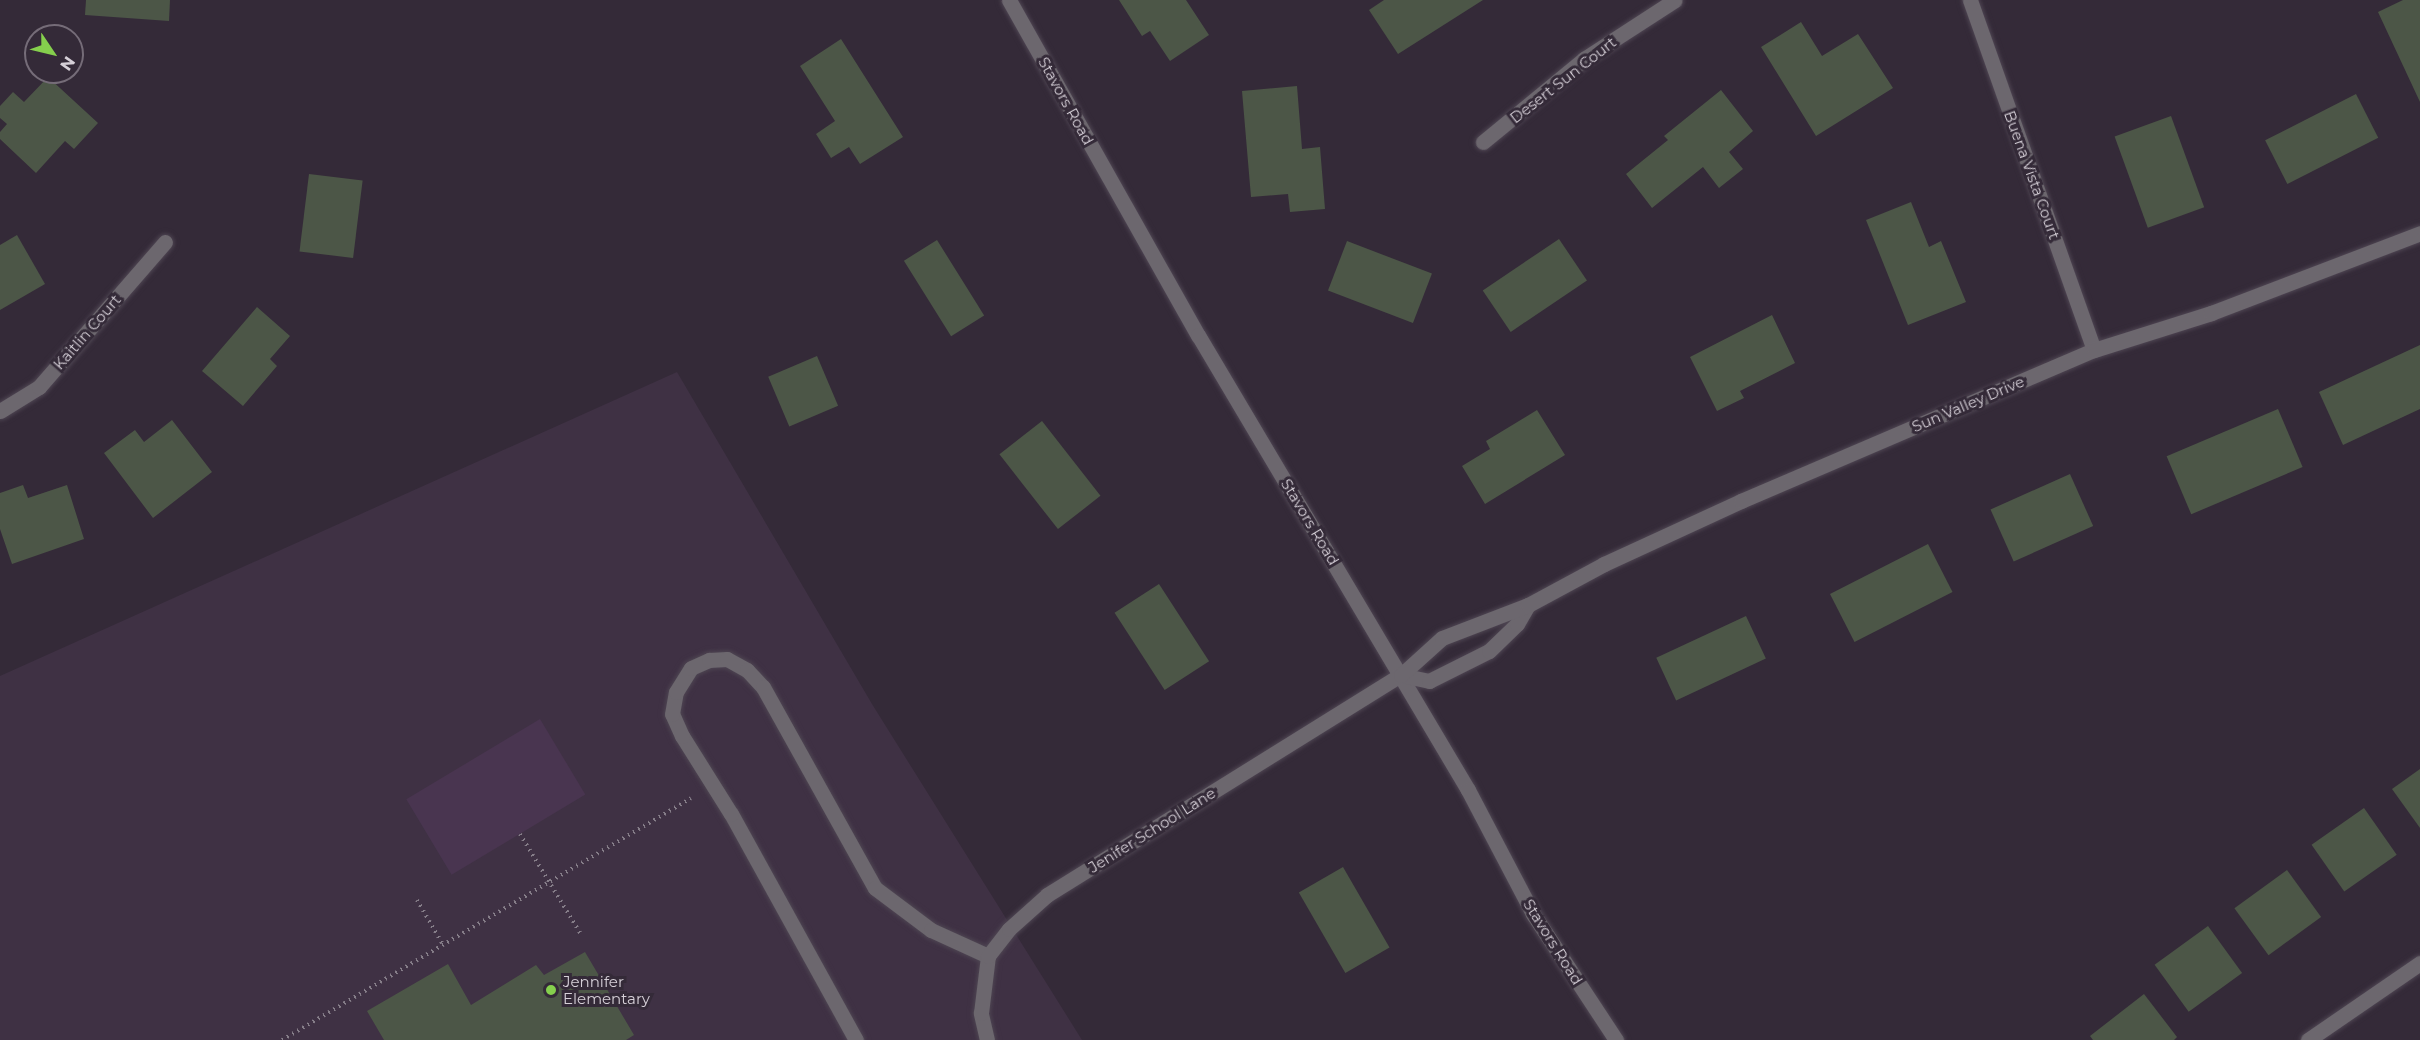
<!DOCTYPE html>
<style>
body{margin:0}
#map{position:relative;width:2420px;height:1040px;overflow:hidden;background:#342a38;font-family:Montserrat,sans-serif}
div>[style]{position:absolute}
.built>*{inset:0;background:#3f3144}
.green>*{inset:0;background:#493550;transform-origin:0 0}
.building>*{inset:0;background:#4c5647;transform-origin:0 0}
.path>*{height:4px;margin-top:-2px;transform-origin:0;background:repeating-linear-gradient(90deg,#867e89 0 1.5px,transparent 0 6px)}
.roads{filter:drop-shadow(0 0 2px #4e4552) drop-shadow(0 0 2px #4e4552)}
.minor>*{height:15px;margin:-7.5px;padding:0 7.5px;transform-origin:7.5px;border-radius:7.5px;background:#6c676e}
.dots>*{width:16px;height:16px;translate:-50% -50%;box-sizing:border-box;border:3px solid #342a38;border-radius:50%}
span{translate:-50% -50%;white-space:nowrap;text-align:center;line-height:1.15;-webkit-text-stroke:6px #342a38;paint-order:stroke}
.street-label{font-size:15px;color:#d6d0d8}
.poi-label{font-size:15px;color:#d6d0d8}
.left{translate:0 -50%;text-align:left}
.north{position:absolute;left:24px;top:24px;width:60px;height:60px;box-sizing:border-box;background:#342a38;border:2px solid #756c78;border-radius:50%;rotate:125deg;font-size:16px;font-weight:700;line-height:24px;text-align:center;color:#d6d0d8}
.north::after{content:'';display:block;margin:auto;width:21px;height:27px;background:#85cf4d;clip-path:polygon(50% 0,100% 100%,50% 72%,0 100%)}
</style>
<div id="map">
<div class="built">
<i style="clip-path:polygon(677px 372px,872px 704px,1082px 1040px,0 1040px,0 676px)"></i>
</div>
<div class="green">
<i style="left:540px;top:719px;width:88px;height:156px;rotate:59deg"></i>
</div>
<div class="building">
<i style="clip-path:polygon(86px 0,170px 0,169px 21px,85px 15px)"></i>
<i style="clip-path:polygon(1119px 0,1186px 0,1209px 35px,1170px 61px,1150px 31px,1142px 36px)"></i>
<i style="clip-path:polygon(1384px 0,1483px 0,1398px 54px,1369px 10px)"></i>
<i style="clip-path:polygon(2403px 0,2420px 0,2420px 102px,2378px 12px)"></i>
<i style="clip-path:polygon(1801px 22px,1822px 56px,1858px 34px,1893px 88px,1816px 136px,1761px 47px)"></i>
<i style="clip-path:polygon(841px 39px,903px 137px,860px 164px,849px 147px,831px 158px,816px 134px,835px 121px,800px 66px)"></i>
<i style="clip-path:polygon(48px 77px,98px 123px,74px 149px,65px 141px,36px 173px,0 139px,0 132px,7px 124px,0 118px,0 106px,13px 92px,24px 102px)"></i>
<i style="clip-path:polygon(1297px 86px,1302px 149px,1320px 147px,1325px 209px,1290px 212px,1288px 194px,1251px 197px,1242px 91px)"></i>
<i style="clip-path:polygon(1721px 90px,1753px 131px,1729px 152px,1743px 169px,1719px 188px,1703px 167px,1652px 208px,1626px 174px,1668px 140px,1664px 136px)"></i>
<i style="left:2356px;top:94px;width:49px;height:102px;rotate:63deg"></i>
<i style="left:2171px;top:116px;width:97px;height:60px;rotate:70deg"></i>
<i style="left:309px;top:174px;width:54px;height:78px;rotate:7deg"></i>
<i style="clip-path:polygon(1911px 202px,1929px 247px,1941px 241px,1966px 302px,1908px 325px,1866px 220px)"></i>
<i style="clip-path:polygon(17px 235px,45px 284px,0 310px,0 245px)"></i>
<i style="left:1559px;top:239px;width:50px;height:92px;rotate:56deg"></i>
<i style="left:937px;top:240px;width:89px;height:39px;rotate:58deg"></i>
<i style="left:1347px;top:241px;width:91px;height:53px;rotate:21deg"></i>
<i style="clip-path:polygon(257px 307px,290px 336px,270px 359px,277px 366px,243px 406px,202px 371px)"></i>
<i style="clip-path:polygon(1772px 315px,1795px 363px,1740px 391px,1744px 398px,1717px 411px,1690px 357px)"></i>
<i style="clip-path:polygon(2420px 345px,2420px 409px,2343px 445px,2319px 392px)"></i>
<i style="left:817px;top:356px;width:54px;height:53px;rotate:67deg"></i>
<i style="left:2278px;top:409px;width:63px;height:121px;rotate:67deg"></i>
<i style="clip-path:polygon(1537px 410px,1565px 455px,1485px 504px,1462px 466px,1490px 449px,1486px 441px)"></i>
<i style="clip-path:polygon(172px 420px,212px 472px,153px 518px,104px 453px,135px 430px,144px 442px)"></i>
<i style="left:1042px;top:421px;width:95px;height:54px;rotate:52deg"></i>
<i style="left:2070px;top:474px;width:57px;height:87px;rotate:66deg"></i>
<i style="clip-path:polygon(23px 485px,28px 498px,67px 485px,84px 539px,12px 564px,0 529px,0 493px)"></i>
<i style="left:1928px;top:544px;width:54px;height:110px;rotate:63deg"></i>
<i style="left:1159px;top:584px;width:92px;height:53px;rotate:57deg"></i>
<i style="left:1746px;top:616px;width:47px;height:99px;rotate:65deg"></i>
<i style="clip-path:polygon(2420px 769px,2420px 828px,2392px 789px)"></i>
<i style="left:2364px;top:808px;width:57px;height:64px;rotate:55deg"></i>
<i style="left:1343px;top:867px;width:93px;height:51px;rotate:60deg"></i>
<i style="left:2287px;top:870px;width:58px;height:65px;rotate:54deg"></i>
<i style="left:2208px;top:926px;width:58px;height:66px;rotate:54deg"></i>
<i style="clip-path:polygon(585px 952px,634px 1035px,626px 1040px,384px 1040px,367px 1011px,448px 964px,471px 1005px,536px 965px,544px 975px)"></i>
<i style="clip-path:polygon(2144px 994px,2177px 1037px,2174px 1040px,2093px 1040px,2090px 1036px)"></i>
</div>
<div class="path">
<i style="left:520px;top:834px;width:119px;rotate:58.7deg"></i>
<i style="left:417px;top:900px;width:50px;rotate:59.8deg"></i>
<i style="left:282px;top:1040px;width:475px;rotate:-30.6deg"></i>
</div>
<div class="roads">
<div class="minor">
<i style="left:1009px;top:0;width:385px;rotate:60.6deg"></i>
<i style="left:1198px;top:335px;width:529px;rotate:59.31deg"></i>
<i style="left:1468px;top:790px;width:140px;rotate:62.3deg"></i>
<i style="left:1533px;top:914px;width:151px;rotate:56.6deg"></i>
<i style="left:1970px;top:0;width:371px;rotate:70.5deg"></i>
<i style="left:1483px;top:142px;width:131px;rotate:-39.4deg"></i>
<i style="left:1584px;top:59px;width:108px;rotate:-33deg"></i>
<i style="left:0;top:411px;width:46px;rotate:-31.6deg"></i>
<i style="left:39px;top:387px;width:192px;rotate:-49deg"></i>
<i style="left:1401px;top:675px;width:29px;rotate:12deg"></i>
<i style="left:1429px;top:681px;width:67px;rotate:-26.6deg"></i>
<i style="left:1489px;top:651px;width:39px;rotate:-44deg"></i>
<i style="left:1517px;top:624px;width:22px;rotate:-60deg"></i>
<i style="left:856px;top:1040px;width:258px;rotate:-118.9deg"></i>
<i style="left:731px;top:814px;width:92px;rotate:-122.1deg"></i>
<i style="left:682px;top:736px;width:24px;rotate:-114deg"></i>
<i style="left:672px;top:714px;width:22px;rotate:-80deg"></i>
<i style="left:676px;top:692px;width:28px;rotate:-58deg"></i>
<i style="left:691px;top:668px;width:20px;rotate:-24deg"></i>
<i style="left:709px;top:660px;width:18px;rotate:-3deg"></i>
<i style="left:727px;top:659px;width:23px;rotate:29deg"></i>
<i style="left:747px;top:670px;width:23px;rotate:47deg"></i>
<i style="left:763px;top:687px;width:230px;rotate:60.9deg"></i>
<i style="left:875px;top:888px;width:70px;rotate:36.9deg"></i>
<i style="left:931px;top:930px;width:63px;rotate:24.5deg"></i>
<i style="left:987px;top:1040px;width:28px;rotate:-103deg"></i>
<i style="left:981px;top:1013px;width:57px;rotate:-83deg"></i>
<i style="left:988px;top:956px;width:34px;rotate:-52deg"></i>
<i style="left:1009px;top:929px;width:51px;rotate:-41.8deg"></i>
<i style="left:1047px;top:895px;width:417px;rotate:-31.9deg"></i>
<i style="left:1401px;top:675px;width:55px;rotate:-42.1deg"></i>
<i style="left:1442px;top:638px;width:92px;rotate:-21deg"></i>
<i style="left:1528px;top:605px;width:86px;rotate:-28.3deg"></i>
<i style="left:1604px;top:564px;width:151px;rotate:-24.7deg"></i>
<i style="left:1741px;top:501px;width:384px;rotate:-23.2deg"></i>
<i style="left:2094px;top:350px;width:123px;rotate:-17.5deg"></i>
<i style="left:2211px;top:313px;width:224px;rotate:-20.9deg"></i>
<i style="left:2308px;top:1040px;width:136px;rotate:-34.5deg"></i>
</div>
</div>
<div class="dots">
<i style="left:551px;top:990px;background:#85cf4d"></i>
</div>
<div class="street-label">
<span style="left:1563px;top:80px;rotate:-38deg">Desert Sun Court</span>
<span style="left:1066px;top:101px;rotate:61deg">Stavors Road</span>
<span style="left:2032px;top:175px;rotate:70deg">Buena Vista Court</span>
<span style="left:87px;top:332px;rotate:-49deg">Kaitlin Court</span>
<span style="left:1968px;top:404px;rotate:-23deg">Sun Valley Drive</span>
<span style="left:1310px;top:522px;rotate:59deg">Stavors Road</span>
<span style="left:1152px;top:830px;rotate:-32deg">Jenifer School Lane</span>
<span style="left:1553px;top:942px;rotate:58deg">Stavors Road</span>
</div>
<div class="poi-label">
<span class="left" style="left:563px;top:990px">Jennifer<br>Elementary</span>
</div>
<div class="north">N</div>
</div>
